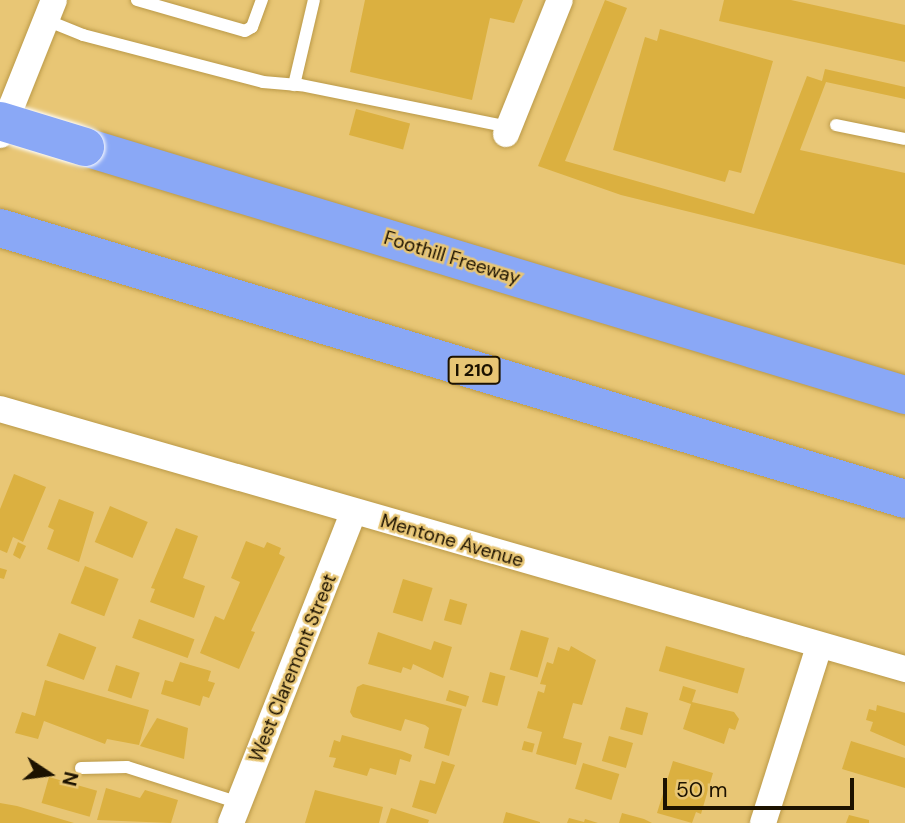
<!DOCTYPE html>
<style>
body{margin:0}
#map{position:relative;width:905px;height:823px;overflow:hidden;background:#e8c675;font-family:"DM Sans",sans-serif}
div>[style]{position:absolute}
.building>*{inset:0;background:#dbb040;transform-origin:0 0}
.roads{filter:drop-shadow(0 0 2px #ba9948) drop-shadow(0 0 2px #ba9948)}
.service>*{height:12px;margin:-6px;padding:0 6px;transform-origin:6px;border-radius:6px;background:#fff}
.minor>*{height:26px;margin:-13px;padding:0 13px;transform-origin:13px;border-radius:13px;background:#fff}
.motorway>*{height:38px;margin:-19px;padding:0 19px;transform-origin:19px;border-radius:19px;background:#8aa8f6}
.bridges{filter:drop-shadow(0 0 2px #fff) drop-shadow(0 0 2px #fff)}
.motorway-bridge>*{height:38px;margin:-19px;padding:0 19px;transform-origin:19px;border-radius:19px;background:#8aa8f6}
span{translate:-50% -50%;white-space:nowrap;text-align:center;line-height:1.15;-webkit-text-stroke:5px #e8c675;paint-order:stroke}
.shield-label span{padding:2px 5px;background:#e8c675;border:2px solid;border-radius:5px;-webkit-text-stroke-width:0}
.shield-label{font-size:18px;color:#1c1200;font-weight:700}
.street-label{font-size:19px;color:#1c1200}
.north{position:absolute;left:14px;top:739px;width:70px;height:70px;-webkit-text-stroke:5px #e8c675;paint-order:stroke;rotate:103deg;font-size:19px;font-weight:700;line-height:28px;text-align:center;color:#1c1200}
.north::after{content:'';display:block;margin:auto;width:24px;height:32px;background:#1c1200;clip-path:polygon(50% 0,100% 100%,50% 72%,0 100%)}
.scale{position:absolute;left:663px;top:778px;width:191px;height:32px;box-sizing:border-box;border:4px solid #1c1200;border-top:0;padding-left:9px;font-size:21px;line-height:24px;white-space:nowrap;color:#1c1200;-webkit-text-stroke:5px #e8c675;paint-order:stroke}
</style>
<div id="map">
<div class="building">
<i style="clip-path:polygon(365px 0,523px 0,514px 23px,490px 18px,472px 100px,350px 72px)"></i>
<i style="clip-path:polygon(605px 0,627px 8px,565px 161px,754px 214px,807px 76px,822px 81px,825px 69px,905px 87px,905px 99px,826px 82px,800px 150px,905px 173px,905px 265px,621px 195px,538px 166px)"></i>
<i style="clip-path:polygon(724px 0,791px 0,905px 25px,905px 62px,719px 21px)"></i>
<i style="clip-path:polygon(660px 29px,773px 61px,741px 173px,729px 170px,725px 182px,613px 150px,645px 37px,657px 41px)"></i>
<i style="left:356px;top:109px;width:56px;height:27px;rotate:15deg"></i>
<i style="clip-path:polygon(14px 474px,46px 487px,23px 542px,13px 537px,7px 553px,0 550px,0 509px)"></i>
<i style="clip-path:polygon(59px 499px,94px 512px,79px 562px,47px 549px,54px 530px,48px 527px)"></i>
<i style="left:110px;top:506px;width:41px;height:39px;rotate:23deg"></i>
<i style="clip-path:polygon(176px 528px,198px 536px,183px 578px,205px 586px,194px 618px,150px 602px,155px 589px,151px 588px)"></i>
<i style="clip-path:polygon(246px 541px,264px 548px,267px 542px,281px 548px,279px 554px,285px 557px,251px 631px,255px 632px,239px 669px,200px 653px,215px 616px,224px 620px,240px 582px,231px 578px)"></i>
<i style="clip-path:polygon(18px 542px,26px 546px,20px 559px,13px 555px)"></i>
<i style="left:85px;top:566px;width:36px;height:40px;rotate:21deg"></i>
<i style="clip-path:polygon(0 568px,7px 570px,4px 579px,0 578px)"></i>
<i style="left:403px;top:579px;width:31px;height:35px;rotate:17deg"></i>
<i style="left:450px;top:599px;width:18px;height:22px;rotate:16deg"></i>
<i style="left:139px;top:619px;width:59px;height:20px;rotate:20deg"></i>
<i style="left:521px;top:630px;width:29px;height:41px;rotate:16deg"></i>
<i style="clip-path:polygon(378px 632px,431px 650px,434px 641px,452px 647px,443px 678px,413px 664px,411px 670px,403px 667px,401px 673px,368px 664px)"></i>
<i style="left:59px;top:633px;width:40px;height:35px;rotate:21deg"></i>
<i style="clip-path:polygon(571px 646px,596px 660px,582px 705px,573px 703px,563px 738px,582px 743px,576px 765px,536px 754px,542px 732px,527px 728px,538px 691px,544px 693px,546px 685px,540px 684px,547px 662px,553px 664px,558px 647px,569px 651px)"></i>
<i style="left:666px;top:646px;width:82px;height:26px;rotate:16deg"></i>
<i style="clip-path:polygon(180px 662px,211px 671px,208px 681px,215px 683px,209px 698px,203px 696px,200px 706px,161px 694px,165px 680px,173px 682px)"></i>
<i style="left:116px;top:665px;width:25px;height:27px;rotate:18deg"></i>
<i style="left:490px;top:672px;width:16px;height:31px;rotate:15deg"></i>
<i style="clip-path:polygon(45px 680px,149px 710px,139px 745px,107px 739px,105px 744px,44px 721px,38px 739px,15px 733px,22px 712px,35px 716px)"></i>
<i style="clip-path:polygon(363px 684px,462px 709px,449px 756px,424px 748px,429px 728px,425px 725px,405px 719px,401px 731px,353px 717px,350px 712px,357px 687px)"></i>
<i style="clip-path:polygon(683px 686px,696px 690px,692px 702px,734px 712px,739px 719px,735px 730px,729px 728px,724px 744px,683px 729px,691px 704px,679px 700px)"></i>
<i style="left:449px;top:690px;width:21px;height:11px;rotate:17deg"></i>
<i style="clip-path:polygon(877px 705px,905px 713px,905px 746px,870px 731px,873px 722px,866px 720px,869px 709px,876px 711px)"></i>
<i style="left:626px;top:707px;width:23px;height:23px;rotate:15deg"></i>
<i style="clip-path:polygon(157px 718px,188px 728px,184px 759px,140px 746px)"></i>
<i style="clip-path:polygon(342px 735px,402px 751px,412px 755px,410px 762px,400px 759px,396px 775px,370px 768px,367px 776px,333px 767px,336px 758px,329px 757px,334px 740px,340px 742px)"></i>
<i style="left:609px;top:736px;width:25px;height:26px;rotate:16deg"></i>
<i style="left:524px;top:741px;width:11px;height:9px;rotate:15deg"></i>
<i style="clip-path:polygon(851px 741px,905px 758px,905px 788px,842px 769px)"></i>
<i style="clip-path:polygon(442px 761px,455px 765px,436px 814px,412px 807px,420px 780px,435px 784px)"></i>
<i style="clip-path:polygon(673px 761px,713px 773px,701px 814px,696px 812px,692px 823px,657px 813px)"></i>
<i style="left:583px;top:763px;width:38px;height:27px;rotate:17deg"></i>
<i style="left:49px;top:777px;width:50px;height:27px;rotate:16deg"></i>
<i style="clip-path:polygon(106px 788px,140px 798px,145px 790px,178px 800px,171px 823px,97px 820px)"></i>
<i style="clip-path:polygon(315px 790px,383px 807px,379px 823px,305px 823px)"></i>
<i style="clip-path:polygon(0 803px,17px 806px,74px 823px,0 823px)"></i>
<i style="clip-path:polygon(391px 808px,429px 820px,428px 823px,386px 823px)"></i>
<i style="clip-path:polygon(506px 812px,540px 822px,540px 823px,503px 823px)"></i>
<i style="clip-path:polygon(622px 813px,644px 819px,652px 823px,619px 823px)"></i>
<i style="clip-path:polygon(849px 815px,869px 820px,869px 823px,846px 823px)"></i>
<i style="clip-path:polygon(569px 818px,584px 822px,585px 819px,598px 823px,567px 823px)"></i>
</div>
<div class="roads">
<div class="service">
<i style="left:137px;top:0;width:112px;rotate:16deg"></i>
<i style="left:245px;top:31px;width:8px;rotate:-30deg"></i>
<i style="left:252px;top:27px;width:29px;rotate:-70deg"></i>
<i style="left:46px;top:20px;width:40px;rotate:22deg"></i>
<i style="left:83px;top:35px;width:186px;rotate:14.6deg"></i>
<i style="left:263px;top:82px;width:38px;rotate:5deg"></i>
<i style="left:301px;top:85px;width:212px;rotate:11.4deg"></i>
<i style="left:294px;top:85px;width:87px;rotate:-76.8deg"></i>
<i style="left:836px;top:125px;width:70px;rotate:11.5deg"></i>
<i style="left:81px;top:768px;width:46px;rotate:-1.2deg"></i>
<i style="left:127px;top:767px;width:118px;rotate:17.8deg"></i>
</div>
<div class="minor">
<i style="left:506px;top:134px;width:144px;rotate:-68.1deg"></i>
<i style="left:0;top:135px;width:145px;rotate:-68.2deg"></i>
<i style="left:0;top:409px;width:942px;rotate:16.03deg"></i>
<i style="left:231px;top:823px;width:333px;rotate:-68.5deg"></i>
<i style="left:763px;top:823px;width:186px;rotate:-72.4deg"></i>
</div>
<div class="motorway">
<i style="left:85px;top:147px;width:857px;rotate:16.83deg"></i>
<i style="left:0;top:228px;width:945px;rotate:16.67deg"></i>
</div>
</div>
<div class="bridges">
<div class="motorway-bridge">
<i style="left:0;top:121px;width:89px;rotate:17deg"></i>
</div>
</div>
<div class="shield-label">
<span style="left:474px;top:370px">I 210</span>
</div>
<div class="street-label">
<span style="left:452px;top:258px;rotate:17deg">Foothill Freeway</span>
<span style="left:452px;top:541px;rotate:16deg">Mentone Avenue</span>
<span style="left:293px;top:668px;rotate:-68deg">West Claremont Street</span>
</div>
<div class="north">N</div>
<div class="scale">50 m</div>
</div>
